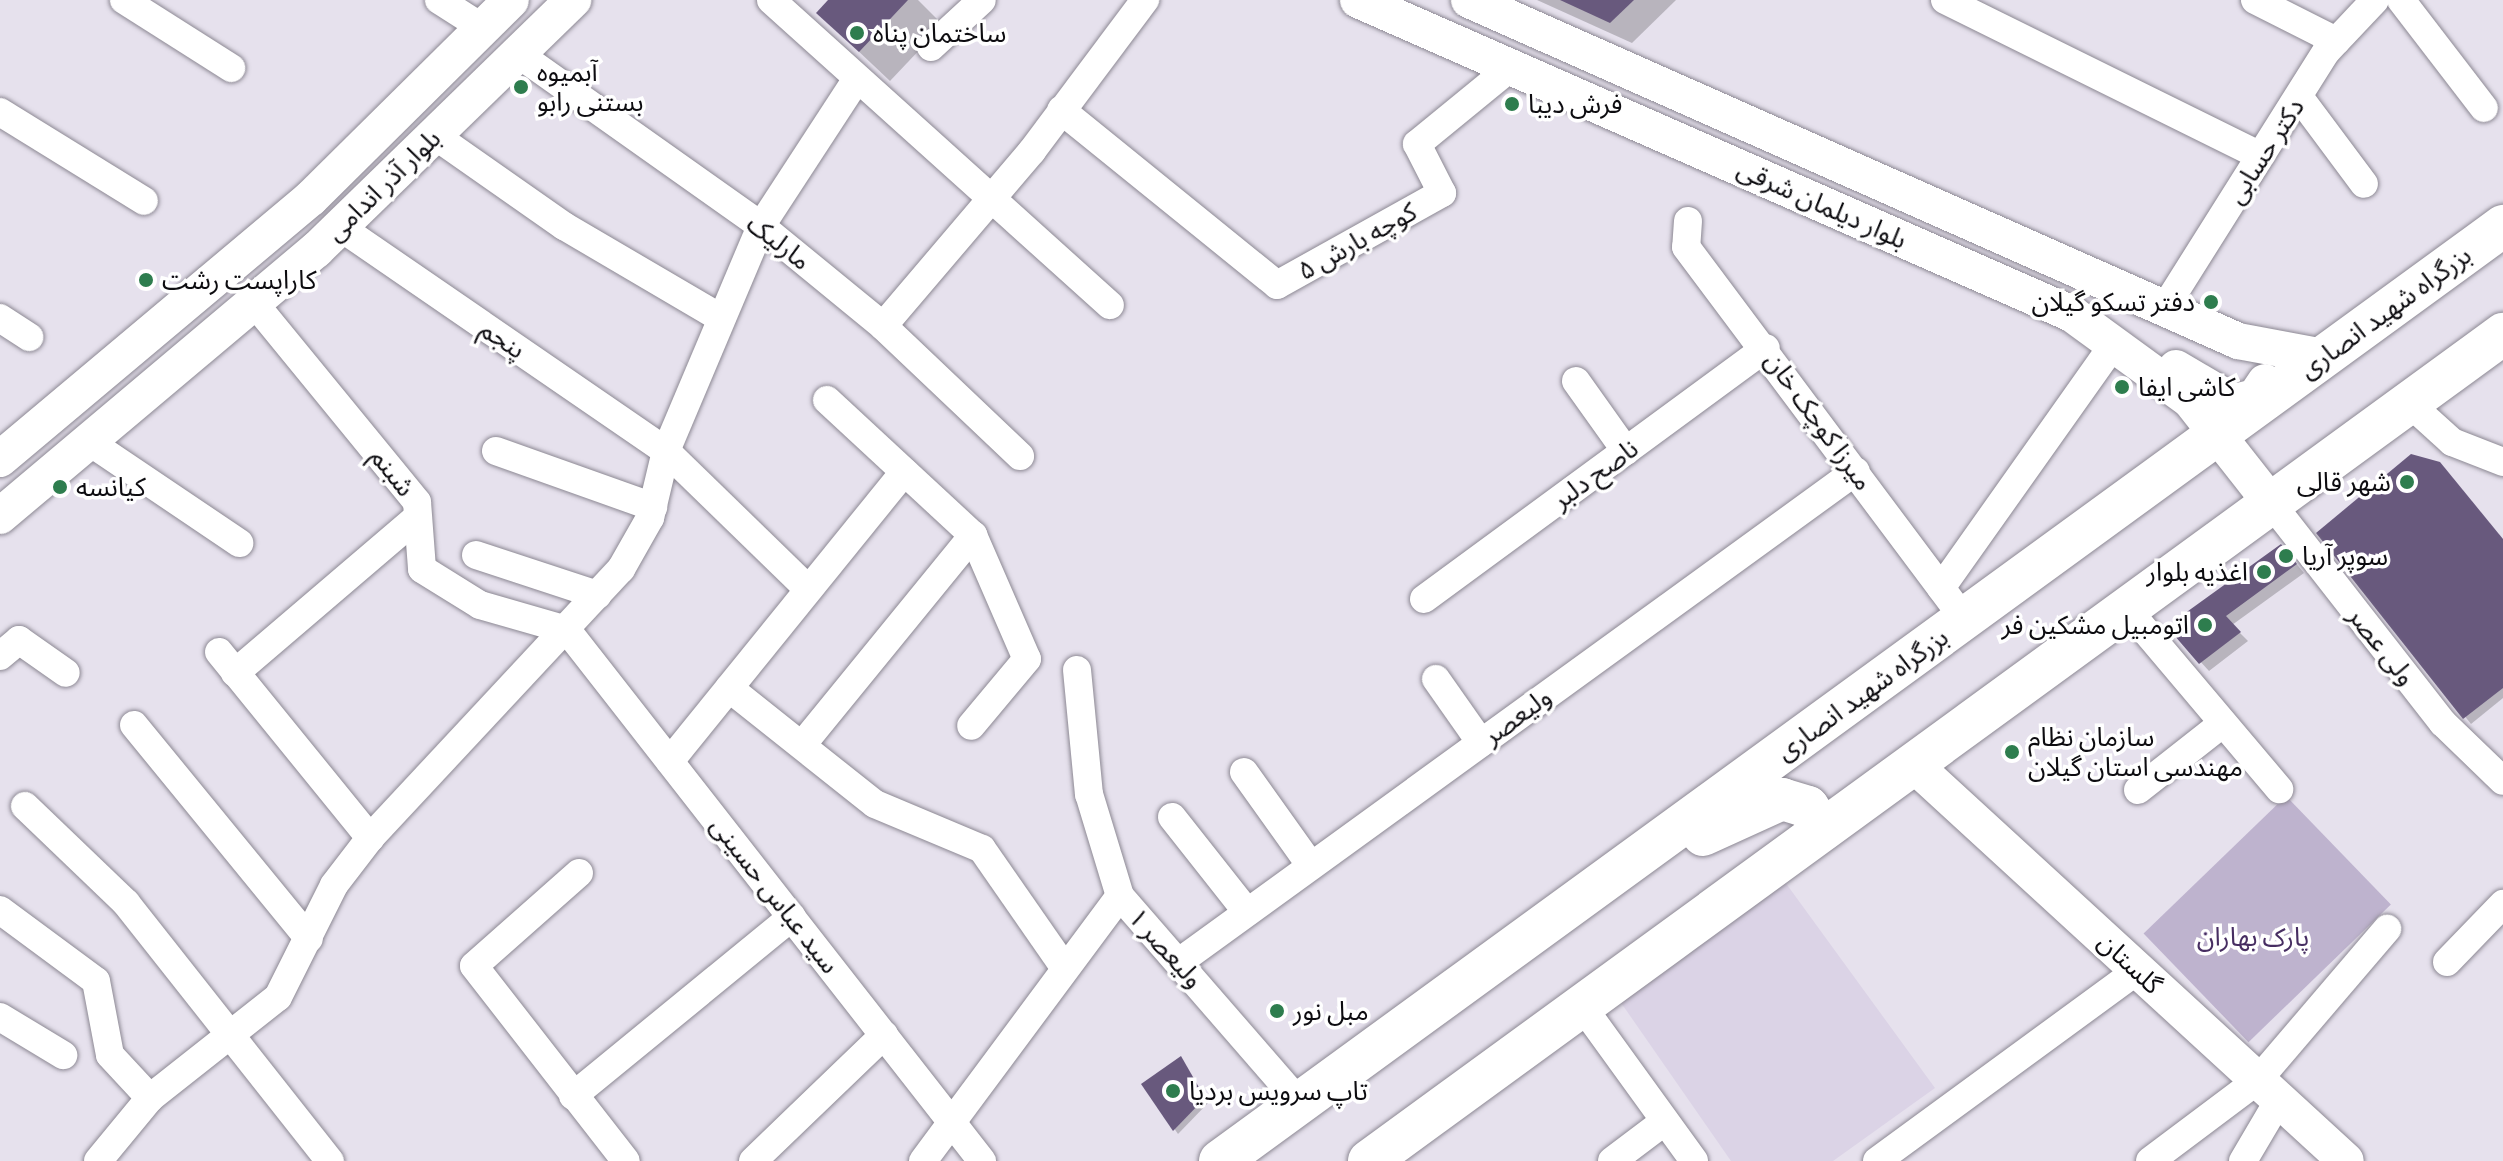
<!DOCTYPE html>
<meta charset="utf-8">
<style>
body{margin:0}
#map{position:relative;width:2503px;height:1161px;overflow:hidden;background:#e6e1ed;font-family:Manrope,"Noto Sans Arabic",sans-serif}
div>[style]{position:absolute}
.built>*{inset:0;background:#dbd3e6}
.green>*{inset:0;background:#beb3ce;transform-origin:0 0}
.shadow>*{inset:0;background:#0003}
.building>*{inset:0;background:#68597d}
.roads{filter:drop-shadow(0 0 2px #8c8893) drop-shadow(0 0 2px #8c8893)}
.minor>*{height:28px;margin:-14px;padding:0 14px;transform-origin:14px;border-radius:14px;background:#fff}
.major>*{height:36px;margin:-18px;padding:0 18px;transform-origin:18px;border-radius:18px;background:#fff}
.highway>*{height:42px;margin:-21px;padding:0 21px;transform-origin:21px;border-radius:21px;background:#fff}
.dots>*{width:22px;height:22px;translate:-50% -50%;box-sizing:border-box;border:4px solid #fff;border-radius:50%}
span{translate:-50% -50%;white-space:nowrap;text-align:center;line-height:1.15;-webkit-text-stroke:7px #fff;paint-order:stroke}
.poi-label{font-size:26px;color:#0d0c10}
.left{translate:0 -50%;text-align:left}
.right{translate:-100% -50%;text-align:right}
.street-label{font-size:26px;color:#0d0c10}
.park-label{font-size:26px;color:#472e62}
</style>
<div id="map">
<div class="built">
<i style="clip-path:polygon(1785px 882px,1935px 1088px,1833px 1161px,1731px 1161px,1617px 997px)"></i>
</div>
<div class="green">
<i style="left:2286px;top:796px;width:151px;height:198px;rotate:46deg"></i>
</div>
<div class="shadow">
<i style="clip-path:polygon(830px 0,918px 0,943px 25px,890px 81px,818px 13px)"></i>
<i style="clip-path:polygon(1537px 0,1676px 0,1632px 43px)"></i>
<i style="clip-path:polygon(2319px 533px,2503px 541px,2503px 698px,2471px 724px)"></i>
<i style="clip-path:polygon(2289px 555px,2304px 573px,2232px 625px,2248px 641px,2209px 671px,2176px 635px)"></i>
<i style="clip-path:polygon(1181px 1059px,1208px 1103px,1178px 1134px,1144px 1085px)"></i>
</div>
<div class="building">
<i style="clip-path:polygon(828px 0,908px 0,859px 52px,816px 13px)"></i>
<i style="clip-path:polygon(1560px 0,1634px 0,1610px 23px)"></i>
<i style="clip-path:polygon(2411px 454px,2440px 462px,2503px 539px,2503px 688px,2463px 719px,2316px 533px)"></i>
<i style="clip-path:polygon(2281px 544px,2297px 564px,2226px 616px,2241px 632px,2199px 664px,2174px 635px,2177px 619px)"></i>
<i style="clip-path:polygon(1181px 1056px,1205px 1098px,1173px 1131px,1141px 1084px)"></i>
</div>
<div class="roads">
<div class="minor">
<i style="left:124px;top:0;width:127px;rotate:32.4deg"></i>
<i style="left:439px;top:0;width:52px;rotate:32.5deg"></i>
<i style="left:771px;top:0;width:456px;rotate:42deg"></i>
<i style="left:1945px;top:0;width:340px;rotate:26.3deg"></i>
<i style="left:2255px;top:0;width:91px;rotate:26.8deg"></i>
<i style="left:2401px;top:0;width:136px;rotate:52.5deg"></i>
<i style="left:931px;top:47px;width:69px;rotate:-42.7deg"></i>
<i style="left:517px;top:53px;width:299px;rotate:35.3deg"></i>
<i style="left:761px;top:226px;width:158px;rotate:39.3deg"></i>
<i style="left:883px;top:326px;width:189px;rotate:43.5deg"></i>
<i style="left:2300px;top:98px;width:107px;rotate:53.3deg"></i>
<i style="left:1061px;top:110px;width:278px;rotate:39deg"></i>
<i style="left:1277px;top:285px;width:189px;rotate:-29.1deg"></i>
<i style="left:1442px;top:193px;width:55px;rotate:-117deg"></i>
<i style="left:1417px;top:144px;width:122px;rotate:-39.3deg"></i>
<i style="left:0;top:112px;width:169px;rotate:31.7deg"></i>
<i style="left:434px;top:135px;width:159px;rotate:35deg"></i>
<i style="left:564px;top:226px;width:182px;rotate:30.4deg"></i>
<i style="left:1688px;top:221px;width:26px;rotate:94deg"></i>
<i style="left:1686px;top:247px;width:464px;rotate:53.2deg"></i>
<i style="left:340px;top:227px;width:396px;rotate:34.5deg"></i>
<i style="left:666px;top:451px;width:198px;rotate:44.2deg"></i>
<i style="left:255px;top:304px;width:256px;rotate:50.7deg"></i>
<i style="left:417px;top:502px;width:67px;rotate:85.7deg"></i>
<i style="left:422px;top:569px;width:68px;rotate:31.8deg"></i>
<i style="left:480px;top:605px;width:91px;rotate:16deg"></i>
<i style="left:567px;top:630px;width:674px;rotate:51.99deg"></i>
<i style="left:2164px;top:309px;width:304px;rotate:-57.8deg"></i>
<i style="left:2326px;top:52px;width:71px;rotate:-46.7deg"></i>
<i style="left:0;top:318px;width:35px;rotate:33deg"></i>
<i style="left:883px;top:326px;width:230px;rotate:-49.6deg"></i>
<i style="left:1032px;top:151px;width:189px;rotate:-53.2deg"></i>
<i style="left:1576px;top:381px;width:86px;rotate:54.5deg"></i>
<i style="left:827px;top:400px;width:199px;rotate:42.8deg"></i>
<i style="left:973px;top:535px;width:135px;rotate:66.5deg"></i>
<i style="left:1027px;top:659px;width:87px;rotate:129.9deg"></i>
<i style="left:2409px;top:403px;width:58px;rotate:42.2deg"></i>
<i style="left:2452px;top:442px;width:55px;rotate:21.4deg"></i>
<i style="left:91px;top:443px;width:179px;rotate:34deg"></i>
<i style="left:496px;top:451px;width:167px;rotate:19.6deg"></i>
<i style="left:2271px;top:503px;width:279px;rotate:52deg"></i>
<i style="left:2443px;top:723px;width:83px;rotate:44deg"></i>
<i style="left:476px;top:555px;width:128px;rotate:18.2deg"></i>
<i style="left:1941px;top:588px;width:298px;rotate:-54.7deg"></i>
<i style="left:1424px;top:599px;width:424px;rotate:-36.3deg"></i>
<i style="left:2127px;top:609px;width:236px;rotate:49.8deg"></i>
<i style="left:219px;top:652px;width:240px;rotate:50.9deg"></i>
<i style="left:0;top:656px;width:25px;rotate:-40deg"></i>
<i style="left:19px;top:640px;width:57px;rotate:35.1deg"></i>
<i style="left:1077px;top:670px;width:125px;rotate:84.5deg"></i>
<i style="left:1089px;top:794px;width:107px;rotate:73.1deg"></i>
<i style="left:1120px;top:896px;width:274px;rotate:49deg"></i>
<i style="left:235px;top:673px;width:235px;rotate:-40.5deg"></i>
<i style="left:1436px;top:679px;width:78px;rotate:54.9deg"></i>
<i style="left:729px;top:688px;width:186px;rotate:38.5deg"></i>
<i style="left:875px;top:804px;width:116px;rotate:22.8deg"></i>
<i style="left:982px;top:849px;width:144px;rotate:55.2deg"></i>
<i style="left:134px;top:725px;width:276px;rotate:50.7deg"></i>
<i style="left:802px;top:745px;width:271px;rotate:-50.8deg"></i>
<i style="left:670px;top:761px;width:372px;rotate:-51deg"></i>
<i style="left:1244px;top:772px;width:115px;rotate:54.5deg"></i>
<i style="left:2138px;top:790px;width:108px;rotate:-38.2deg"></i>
<i style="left:25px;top:806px;width:140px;rotate:43.8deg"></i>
<i style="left:126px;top:903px;width:329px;rotate:51.7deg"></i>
<i style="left:1172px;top:817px;width:121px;rotate:51.7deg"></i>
<i style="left:579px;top:873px;width:140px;rotate:138.5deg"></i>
<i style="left:474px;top:966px;width:247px;rotate:52.1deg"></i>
<i style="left:0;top:910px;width:119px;rotate:36.5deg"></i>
<i style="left:96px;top:981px;width:75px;rotate:79.3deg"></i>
<i style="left:110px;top:1055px;width:59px;rotate:47.1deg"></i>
<i style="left:1179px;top:962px;width:836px;rotate:-35.95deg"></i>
<i style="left:2447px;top:962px;width:81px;rotate:-46deg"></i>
<i style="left:1582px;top:1006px;width:191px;rotate:54.1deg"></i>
<i style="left:0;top:1017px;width:74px;rotate:31.1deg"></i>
<i style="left:573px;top:1096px;width:283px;rotate:-39.3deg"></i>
<i style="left:98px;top:1161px;width:82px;rotate:-50.5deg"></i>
<i style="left:150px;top:1098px;width:163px;rotate:-38.3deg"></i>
<i style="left:278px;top:997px;width:125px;rotate:-63.4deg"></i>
<i style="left:334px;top:885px;width:59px;rotate:-52.5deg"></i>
<i style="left:370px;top:838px;width:368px;rotate:-47deg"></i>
<i style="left:621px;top:569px;width:59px;rotate:-60.4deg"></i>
<i style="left:650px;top:518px;width:69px;rotate:-76.6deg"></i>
<i style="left:666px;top:451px;width:244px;rotate:-67.1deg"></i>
<i style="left:761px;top:226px;width:174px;rotate:-56.9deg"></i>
<i style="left:753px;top:1161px;width:182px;rotate:-43.9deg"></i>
<i style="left:923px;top:1161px;width:330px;rotate:-53.4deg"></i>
<i style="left:1612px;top:1161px;width:66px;rotate:-37deg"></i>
<i style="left:1877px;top:1161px;width:323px;rotate:-36.2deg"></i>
<i style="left:2150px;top:1161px;width:135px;rotate:-36.9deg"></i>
<i style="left:2258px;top:1080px;width:199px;rotate:-49.5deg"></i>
<i style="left:2243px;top:1161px;width:71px;rotate:-59.5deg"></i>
</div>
<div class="major">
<i style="left:1358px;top:0;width:780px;rotate:23.74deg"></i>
<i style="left:2072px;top:314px;width:146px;rotate:36.1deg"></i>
<i style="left:2190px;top:400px;width:131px;rotate:51.8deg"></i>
<i style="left:1469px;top:0;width:841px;rotate:23.91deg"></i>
<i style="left:2238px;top:341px;width:87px;rotate:10.5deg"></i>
<i style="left:2176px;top:368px;width:67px;rotate:30.4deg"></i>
<i style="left:2234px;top:402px;width:22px;rotate:-13deg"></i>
<i style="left:2255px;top:397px;width:18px;rotate:-56deg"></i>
<i style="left:0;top:459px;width:406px;rotate:-40deg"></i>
<i style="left:311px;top:198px;width:281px;rotate:-44.7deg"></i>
<i style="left:0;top:516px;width:413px;rotate:-40.1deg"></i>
<i style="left:316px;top:250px;width:359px;rotate:-44.2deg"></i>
<i style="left:1913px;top:764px;width:587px;rotate:42.52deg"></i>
</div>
<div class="highway">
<i style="left:1703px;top:835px;width:87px;rotate:-24.5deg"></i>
<i style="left:1782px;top:799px;width:27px;rotate:17deg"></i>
<i style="left:1808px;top:807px;width:27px;rotate:57deg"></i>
<i style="left:1220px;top:1161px;width:1588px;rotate:-36.08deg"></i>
<i style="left:1369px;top:1161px;width:1404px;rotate:-36.1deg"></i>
</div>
</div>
<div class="dots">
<i style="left:857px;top:33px;background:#2e7d4e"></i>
<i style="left:521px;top:87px;background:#2e7d4e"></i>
<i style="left:1512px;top:104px;background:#2e7d4e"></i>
<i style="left:146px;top:280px;background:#2e7d4e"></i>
<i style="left:2211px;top:302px;background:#2e7d4e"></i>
<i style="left:2122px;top:387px;background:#2e7d4e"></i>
<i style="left:2407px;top:482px;background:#2e7d4e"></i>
<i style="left:60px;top:487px;background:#2e7d4e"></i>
<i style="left:2286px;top:556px;background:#2e7d4e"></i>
<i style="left:2264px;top:572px;background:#2e7d4e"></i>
<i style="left:2205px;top:625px;background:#2e7d4e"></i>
<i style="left:2012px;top:752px;background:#2e7d4e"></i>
<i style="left:1277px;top:1011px;background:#2e7d4e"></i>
<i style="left:1173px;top:1091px;background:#2e7d4e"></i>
</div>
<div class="poi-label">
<span class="left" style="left:873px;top:33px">ساختمان پناه</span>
<span class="left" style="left:537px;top:87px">آبمیوه<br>بستنی رابو</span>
<span class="left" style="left:1528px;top:104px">فرش دیبا</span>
<span class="left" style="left:162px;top:280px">کاراپست رشت</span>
<span class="right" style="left:2195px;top:302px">دفتر تسکو گیلان</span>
<span class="left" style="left:2138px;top:387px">کاشی ایفا</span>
<span class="right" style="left:2391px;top:482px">شهر قالی</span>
<span class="left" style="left:76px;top:487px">کیانسه</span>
<span class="left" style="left:2302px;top:556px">سوپر آریا</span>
<span class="right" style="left:2248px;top:572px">اغذیه بلوار</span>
<span class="right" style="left:2189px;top:625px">اتومبیل مشکین فر</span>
<span class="left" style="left:2028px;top:752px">سازمان نظام<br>مهندسی استان گیلان</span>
<span class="left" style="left:1293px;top:1011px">مبل نور</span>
<span class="left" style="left:1189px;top:1091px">تاپ سرویس بردیا</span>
</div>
<div class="street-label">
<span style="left:2265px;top:151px;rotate:-57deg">دکتر حسابی</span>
<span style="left:383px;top:185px;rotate:-44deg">بلوار آذر اندامی</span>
<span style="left:1822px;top:204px;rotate:24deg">بلوار دیلمان شرقی</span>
<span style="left:1357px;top:241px;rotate:-29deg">کوچه بارش ۵</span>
<span style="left:779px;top:242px;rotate:38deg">مارلیک</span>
<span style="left:2385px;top:312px;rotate:-36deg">بزرگراه شهید انصاری</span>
<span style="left:503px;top:339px;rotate:34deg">پنجم</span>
<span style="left:1819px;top:421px;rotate:54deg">میرزا کوچک خان</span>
<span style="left:393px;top:472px;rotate:52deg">شبنم</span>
<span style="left:1595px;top:474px;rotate:-36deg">ناصح دلبر</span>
<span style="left:2382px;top:646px;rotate:52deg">ولی عصر</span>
<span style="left:1862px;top:694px;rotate:-36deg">بزرگراه شهید انصاری</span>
<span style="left:1517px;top:716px;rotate:-36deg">ولیعصر</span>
<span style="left:775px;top:895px;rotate:52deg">سید عباس حسینی</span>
<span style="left:1166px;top:948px;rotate:48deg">ولیعصر ۱</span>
<span style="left:2130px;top:963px;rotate:43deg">گلستان</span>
</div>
<div class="park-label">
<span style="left:2253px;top:937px">پارک بهاران</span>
</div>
</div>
